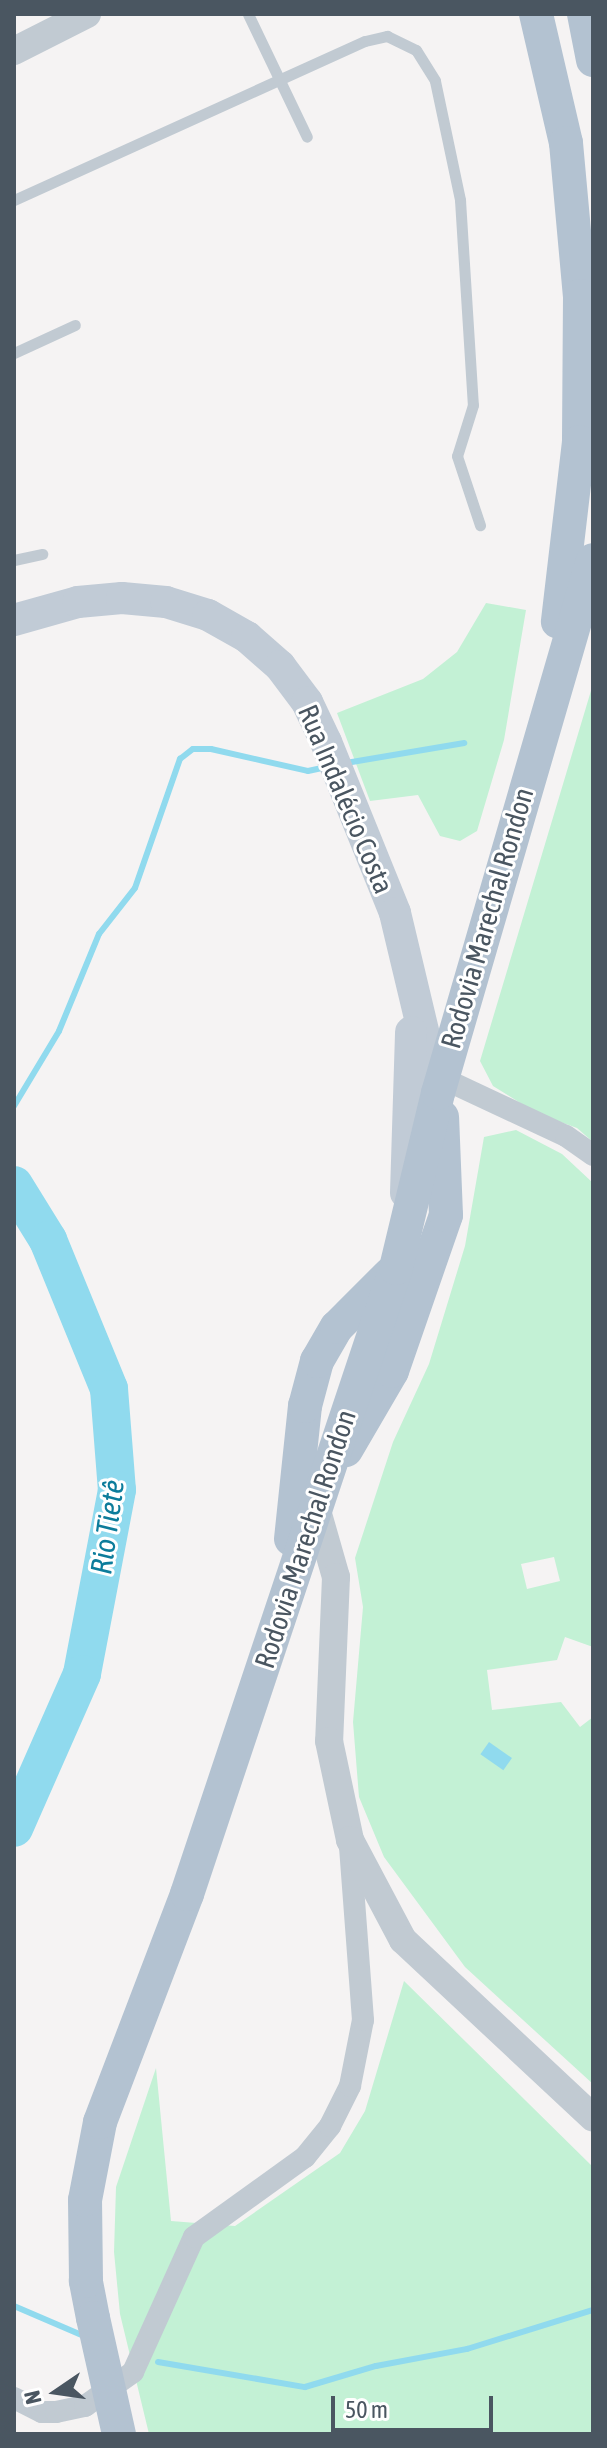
<!DOCTYPE html>
<meta charset="utf-8">
<style>
body{margin:0}
#map{position:relative;width:607px;height:2448px;overflow:hidden;background:#f5f3f3;font-family:"Asap Condensed",sans-serif}
div>[style]{position:absolute}
.green>*{inset:0;background:#c3f1d5}
.water>*{inset:0;background:#90daee;transform-origin:0 0}
.stream>*{height:6px;margin:-3px;padding:0 3px;transform-origin:3px;border-radius:3px;background:#90daee}
.river>*{height:38px;margin:-19px;padding:0 19px;transform-origin:19px;border-radius:19px;background:#90daee}
.service>*{height:11px;margin:-5.5px;padding:0 5.5px;transform-origin:5.5px;border-radius:5.5px;background:#c1cad2}
.minor>*{height:22px;margin:-11px;padding:0 11px;transform-origin:11px;border-radius:11px;background:#c1cad2}
.tertiary>*{height:28px;margin:-14px;padding:0 14px;transform-origin:14px;border-radius:14px;background:#c1cad2}
.secondary>*{height:32px;margin:-16px;padding:0 16px;transform-origin:16px;border-radius:16px;background:#c1cbd6}
.primary>*{height:34px;margin:-17px;padding:0 17px;transform-origin:17px;border-radius:17px;background:#b3c2d1}
.primary-bridge>*{height:34px;margin:-17px;padding:0 17px;transform-origin:17px;border-radius:17px;background:#b3c2d1}
span{translate:-50% -50%;white-space:nowrap;text-align:center;line-height:1.15;-webkit-text-stroke:6px #fff;paint-order:stroke}
.street-label{font-size:28px;color:#4a5661}
.water-label{font-size:30px;color:#0c7c9b;font-style:italic}
.frame{position:absolute;inset:0;border:16px solid #4a5661;pointer-events:none}
.north{position:absolute;left:16px;top:2352px;width:80px;height:80px;-webkit-text-stroke:6px #fff;paint-order:stroke;rotate:257deg;font-size:22px;font-weight:700;line-height:32px;text-align:center;color:#4a5661}
.north::after{content:'';display:block;margin:auto;width:28px;height:36px;background:#4a5661;clip-path:polygon(50% 0,100% 100%,50% 72%,0 100%)}
.scale{position:absolute;left:331px;top:2396px;width:162px;height:36px;box-sizing:border-box;border:4px solid #4a5661;border-top:0;padding-left:10px;font-size:24px;line-height:28px;white-space:nowrap;color:#4a5661;-webkit-text-stroke:6px #fff;paint-order:stroke}
</style>
<div id="map">
<div class="green">
<i style="clip-path:polygon(486px 603px,526px 610px,504px 740px,477px 831px,460px 841px,440px 836px,418px 795px,370px 801px,337px 713px,423px 679px,457px 652px)"></i>
<i style="clip-path:polygon(593px 684px,593px 1142px,577px 1128px,538px 1114px,493px 1086px,480px 1061px)"></i>
<i style="clip-path:polygon(evenodd,516px 1130px,562px 1154px,593px 1183px,593px 1647px,565px 1637px,557px 1660px,487px 1670px,492px 1710px,561px 1702px,580px 1727px,593px 1717px,593px 2084px,465px 1967px,384px 1857px,359px 1797px,353px 1722px,363px 1607px,355px 1558px,393px 1442px,429px 1364px,465px 1246px,484px 1137px,516px 1130px,554px 1557px,560px 1581px,527px 1589px,521px 1564px,554px 1557px)"></i>
<i style="clip-path:polygon(404px 1981px,593px 2167px,593px 2434px,149px 2434px,120px 2314px,114px 2252px,116px 2187px,156px 2068px,171px 2221px,235px 2226px,340px 2153px,365px 2111px)"></i>
</div>
<div class="water">
<i style="left:489px;top:1742px;width:28px;height:15px;rotate:35deg"></i>
</div>
<div class="stream">
<i style="left:346px;top:763px;width:120px;rotate:-9.6deg"></i>
<i style="left:14px;top:1106px;width:87px;rotate:-59deg"></i>
<i style="left:59px;top:1031px;width:105px;rotate:-67.6deg"></i>
<i style="left:99px;top:934px;width:58px;rotate:-52deg"></i>
<i style="left:135px;top:888px;width:137px;rotate:-70.8deg"></i>
<i style="left:180px;top:759px;width:16px;rotate:-38deg"></i>
<i style="left:193px;top:749px;width:18px"></i>
<i style="left:211px;top:749px;width:99px;rotate:12.8deg"></i>
<i style="left:308px;top:771px;width:19px;rotate:-12deg"></i>
<i style="left:14px;top:2306px;width:78px;rotate:23.3deg"></i>
<i style="left:158px;top:2362px;width:149px;rotate:9.7deg"></i>
<i style="left:305px;top:2387px;width:74px;rotate:-16.5deg"></i>
<i style="left:376px;top:2366px;width:93px;rotate:-10.6deg"></i>
<i style="left:467px;top:2349px;width:132px;rotate:-17.2deg"></i>
</div>
<div class="river">
<i style="left:14px;top:1185px;width:65px;rotate:58.3deg"></i>
<i style="left:48px;top:1240px;width:161px;rotate:67.7deg"></i>
<i style="left:109px;top:1389px;width:101px;rotate:85.5deg"></i>
<i style="left:117px;top:1490px;width:187px;rotate:100.8deg"></i>
<i style="left:82px;top:1674px;width:168px;rotate:113.8deg"></i>
</div>
<div class="service">
<i style="left:248px;top:14px;width:136px;rotate:64.4deg"></i>
<i style="left:14px;top:200px;width:385px;rotate:-24.4deg"></i>
<i style="left:365px;top:41px;width:23px;rotate:-13deg"></i>
<i style="left:387px;top:36px;width:32px;rotate:26deg"></i>
<i style="left:416px;top:50px;width:36px;rotate:58deg"></i>
<i style="left:435px;top:81px;width:122px;rotate:78.1deg"></i>
<i style="left:460px;top:200px;width:205px;rotate:86.4deg"></i>
<i style="left:473px;top:405px;width:53px;rotate:107.4deg"></i>
<i style="left:457px;top:456px;width:73px;rotate:71.6deg"></i>
<i style="left:14px;top:353px;width:67px;rotate:-24.7deg"></i>
<i style="left:14px;top:560px;width:29px;rotate:-12deg"></i>
</div>
<div class="minor">
<i style="left:442px;top:1078px;width:137px;rotate:25.1deg"></i>
<i style="left:566px;top:1136px;width:33px;rotate:35deg"></i>
<i style="left:14px;top:2398px;width:31px;rotate:27deg"></i>
<i style="left:42px;top:2412px;width:14px"></i>
<i style="left:56px;top:2412px;width:30px;rotate:-12deg"></i>
<i style="left:85px;top:2406px;width:59px;rotate:-35.3deg"></i>
<i style="left:133px;top:2372px;width:148px;rotate:-65.7deg"></i>
<i style="left:194px;top:2237px;width:137px;rotate:-35.8deg"></i>
<i style="left:305px;top:2157px;width:40px;rotate:-51deg"></i>
<i style="left:330px;top:2126px;width:45px;rotate:-63.4deg"></i>
<i style="left:350px;top:2086px;width:67px;rotate:-78.9deg"></i>
<i style="left:363px;top:2020px;width:174px;rotate:-94.3deg"></i>
</div>
<div class="tertiary">
<i style="left:14px;top:51px;width:82px;rotate:-26.9deg"></i>
<i style="left:316px;top:1507px;width:73px;rotate:74.1deg"></i>
<i style="left:336px;top:1577px;width:164px;rotate:92.4deg"></i>
<i style="left:329px;top:1741px;width:101px;rotate:78deg"></i>
<i style="left:350px;top:1840px;width:113px;rotate:62.1deg"></i>
<i style="left:403px;top:1940px;width:260px;rotate:43.1deg"></i>
</div>
<div class="secondary">
<i style="left:14px;top:620px;width:66px;rotate:-15.7deg"></i>
<i style="left:78px;top:602px;width:44px;rotate:-5.2deg"></i>
<i style="left:122px;top:598px;width:44px;rotate:5.2deg"></i>
<i style="left:166px;top:602px;width:44px;rotate:17.2deg"></i>
<i style="left:208px;top:615px;width:45px;rotate:29.4deg"></i>
<i style="left:247px;top:637px;width:44px;rotate:41.3deg"></i>
<i style="left:280px;top:666px;width:45px;rotate:53.1deg"></i>
<i style="left:307px;top:702px;width:44px;rotate:64.6deg"></i>
<i style="left:326px;top:742px;width:184px;rotate:68deg"></i>
<i style="left:395px;top:913px;width:185px;rotate:76.6deg"></i>
<i style="left:406px;top:1193px;width:161px;rotate:-88.2deg"></i>
</div>
<div class="primary">
<i style="left:536px;top:14px;width:132px;rotate:76.9deg"></i>
<i style="left:566px;top:143px;width:154px;rotate:84.8deg"></i>
<i style="left:580px;top:296px;width:146px;rotate:90.4deg"></i>
<i style="left:579px;top:442px;width:181px;rotate:96.7deg"></i>
<i style="left:584px;top:14px;width:47px;rotate:78.9deg"></i>
<i style="left:346px;top:1450px;width:91px;rotate:-59.8deg"></i>
<i style="left:392px;top:1371px;width:165px;rotate:-70.9deg"></i>
<i style="left:446px;top:1215px;width:98px;rotate:-92.3deg"></i>
<i style="left:291px;top:1539px;width:134px;rotate:-84deg"></i>
<i style="left:305px;top:1406px;width:47px;rotate:-75.1deg"></i>
<i style="left:317px;top:1361px;width:39px;rotate:-60deg"></i>
<i style="left:337px;top:1327px;width:75px;rotate:-45deg"></i>
<i style="left:93px;top:2318px;width:38px;rotate:-101deg"></i>
<i style="left:86px;top:2281px;width:81px;rotate:-90.7deg"></i>
<i style="left:85px;top:2200px;width:79px;rotate:-79.1deg"></i>
<i style="left:100px;top:2122px;width:244px;rotate:-69.1deg"></i>
<i style="left:187px;top:1894px;width:660px;rotate:-71.54deg"></i>
<i style="left:396px;top:1268px;width:180px;rotate:-76.5deg"></i>
<i style="left:438px;top:1093px;width:555px;rotate:-73.79deg"></i>
</div>
<div class="primary-bridge">
<i style="left:93px;top:2318px;width:119px;rotate:77.4deg"></i>
</div>
<div class="street-label">
<span style="left:346px;top:799px;rotate:67deg">Rua Indalécio Costa</span>
<span style="left:487px;top:918px;rotate:-74deg">Rodovia Marechal Rondon</span>
<span style="left:305px;top:1539px;rotate:-72deg">Rodovia Marechal Rondon</span>
</div>
<div class="water-label">
<span style="left:107px;top:1527px;rotate:-82deg">Rio Tietê</span>
</div>
<div class="frame"></div>
<div class="north">N</div>
<div class="scale">50 m</div>
</div>
